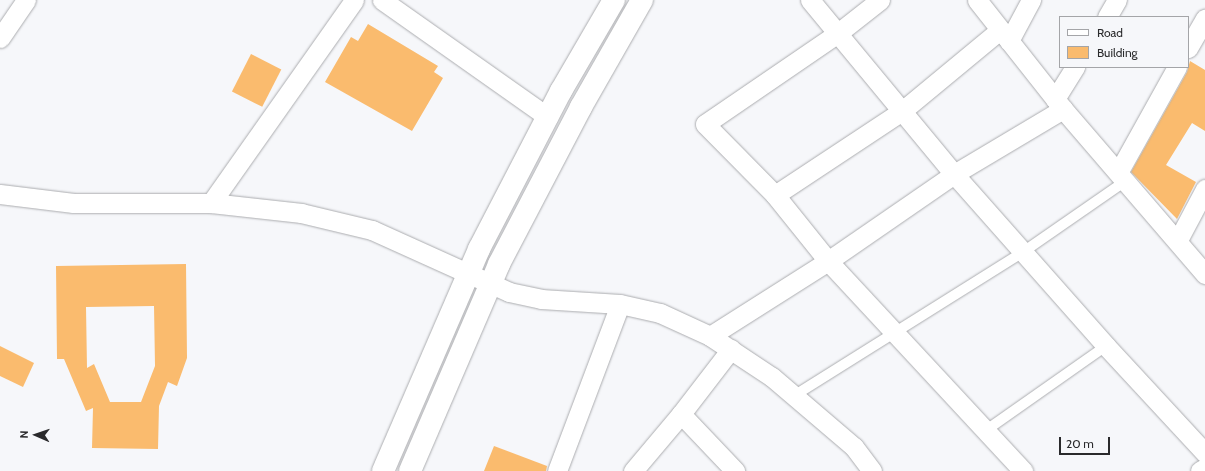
<!DOCTYPE html>
<style>
body{margin:0}
#map{position:relative;width:1205px;height:471px;overflow:hidden;background:#f6f7fa;font-family:Cabin,sans-serif}
div>[style]{position:absolute}
.building>*{inset:0;background:#fabb6e;transform-origin:0 0}
.roads{filter:drop-shadow(0 0 1px #abacaf) drop-shadow(0 0 1px #abacaf)}
.service>*{height:10px;margin:-5px;padding:0 5px;transform-origin:5px;border-radius:5px;background:#fff}
.minor>*{height:19px;margin:-9.5px;padding:0 9.5px;transform-origin:9.5px;border-radius:9.5px;background:#fff}
.tertiary>*{height:22px;margin:-11px;padding:0 11px;transform-origin:11px;border-radius:11px;background:#fff}
span{translate:-50% -50%;white-space:nowrap;text-align:center;line-height:1.15;-webkit-text-stroke:3.5px #f6f7fa;paint-order:stroke}
.legend{position:absolute;left:1059px;top:16px;width:130px;height:52px;box-sizing:border-box;background:#f6f7fa;border:1px solid #a4a5a8;margin:0;padding:5px 7px;list-style:none;font-size:12px;color:#2a2a2c}
.legend li{display:flex;align-items:center;gap:8px;height:20px}
.legend b{width:20px;border:1px solid #a4a5a8}
.north{position:absolute;left:16px;top:415px;width:40px;height:40px;-webkit-text-stroke:3px #f6f7fa;paint-order:stroke;rotate:272deg;font-size:11px;font-weight:700;line-height:16px;text-align:center;color:#2a2a2c}
.north::after{content:'';display:block;margin:auto;width:14px;height:18px;background:#2a2a2c;clip-path:polygon(50% 0,100% 100%,50% 72%,0 100%)}
.scale{position:absolute;left:1059px;top:437px;width:51px;height:18px;box-sizing:border-box;border:2px solid #2a2a2c;border-top:0;padding-left:5px;font-size:12px;line-height:14px;white-space:nowrap;color:#2a2a2c;-webkit-text-stroke:3px #f6f7fa;paint-order:stroke}
</style>
<div id="map">
<div class="building">
<i style="clip-path:polygon(368px 24px,438px 66px,434px 72px,443px 78px,412px 131px,325px 82px,351px 37px,358px 41px)"></i>
<i style="left:251px;top:54px;width:34px;height:42px;rotate:27deg"></i>
<i style="clip-path:polygon(1190px 61px,1205px 70px,1205px 131px,1192px 123px,1166px 165px,1196px 182px,1177px 219px,1131px 172px,1187px 72px)"></i>
<i style="clip-path:polygon(evenodd,186px 264px,187px 358px,177px 386px,168px 382px,159px 406px,158px 449px,92px 448px,93px 408px,86px 411px,64px 359px,57px 359px,56px 266px,186px 264px,154px 306px,155px 366px,141px 402px,110px 402px,94px 364px,87px 368px,86px 307px,154px 306px)"></i>
<i style="clip-path:polygon(0 346px,34px 363px,23px 387px,0 376px)"></i>
<i style="clip-path:polygon(494px 446px,547px 466px,546px 471px,484px 471px)"></i>
</div>
<div class="roads">
<div class="service">
<i style="left:795px;top:395px;width:269px;rotate:-32.1deg"></i>
<i style="left:1023px;top:252px;width:126px;rotate:-34.7deg"></i>
<i style="left:985px;top:431px;width:148px;rotate:-35.1deg"></i>
</div>
<div class="minor">
<i style="left:382px;top:0;width:203px;rotate:35.2deg"></i>
<i style="left:810px;top:0;width:226px;rotate:50.4deg"></i>
<i style="left:954px;top:174px;width:230px;rotate:48.5deg"></i>
<i style="left:1106px;top:346px;width:146px;rotate:47.2deg"></i>
<i style="left:880px;top:0;width:53px;rotate:141.8deg"></i>
<i style="left:838px;top:33px;width:161px;rotate:145.6deg"></i>
<i style="left:705px;top:124px;width:100px;rotate:45.4deg"></i>
<i style="left:775px;top:195px;width:85px;rotate:51.2deg"></i>
<i style="left:828px;top:261px;width:287px;rotate:47.1deg"></i>
<i style="left:977px;top:0;width:139px;rotate:51.7deg"></i>
<i style="left:1063px;top:109px;width:218px;rotate:49.3deg"></i>
<i style="left:1107px;top:17px;width:20px;rotate:-60deg"></i>
<i style="left:0;top:38px;width:46px;rotate:-55.6deg"></i>
<i style="left:1009px;top:41px;width:47px;rotate:-61.8deg"></i>
<i style="left:1188px;top:48px;width:34px;rotate:-60deg"></i>
<i style="left:1055px;top:99px;width:38px;rotate:-58deg"></i>
<i style="left:1119px;top:171px;width:119px;rotate:-60.9deg"></i>
<i style="left:0;top:194px;width:74px;rotate:7deg"></i>
<i style="left:73px;top:203px;width:138px"></i>
<i style="left:211px;top:203px;width:91px;rotate:6.3deg"></i>
<i style="left:301px;top:213px;width:73px;rotate:13.5deg"></i>
<i style="left:372px;top:230px;width:150px;rotate:24.3deg"></i>
<i style="left:509px;top:292px;width:33px;rotate:12deg"></i>
<i style="left:541px;top:299px;width:79px;rotate:3.6deg"></i>
<i style="left:620px;top:304px;width:41px;rotate:12.7deg"></i>
<i style="left:660px;top:313px;width:55px;rotate:24.7deg"></i>
<i style="left:710px;top:336px;width:74px;rotate:33.5deg"></i>
<i style="left:772px;top:377px;width:108px;rotate:40.5deg"></i>
<i style="left:854px;top:447px;width:30px;rotate:53deg"></i>
<i style="left:775px;top:195px;width:152px;rotate:-33.5deg"></i>
<i style="left:902px;top:111px;width:127px;rotate:-39.6deg"></i>
<i style="left:211px;top:203px;width:248px;rotate:-54.8deg"></i>
<i style="left:1178px;top:240px;width:58px;rotate:-62.1deg"></i>
<i style="left:710px;top:336px;width:140px;rotate:-32.4deg"></i>
<i style="left:828px;top:261px;width:153px;rotate:-34.6deg"></i>
<i style="left:954px;top:174px;width:127px;rotate:-30.8deg"></i>
<i style="left:731px;top:349px;width:82px;rotate:127.6deg"></i>
<i style="left:681px;top:414px;width:79px;rotate:46.5deg"></i>
<i style="left:557px;top:471px;width:178px;rotate:-69.3deg"></i>
<i style="left:633px;top:471px;width:75px;rotate:-49.9deg"></i>
<i style="left:1200px;top:471px;width:6px;rotate:-31deg"></i>
</div>
<div class="tertiary">
<i style="left:383px;top:471px;width:242px;rotate:-66.6deg"></i>
<i style="left:479px;top:249px;width:178px;rotate:-62.6deg"></i>
<i style="left:561px;top:91px;width:105px;rotate:-59.8deg"></i>
<i style="left:410px;top:471px;width:225px;rotate:-66.7deg"></i>
<i style="left:499px;top:264px;width:177px;rotate:-62.4deg"></i>
<i style="left:581px;top:107px;width:123px;rotate:-60.3deg"></i>
</div>
</div>
<ul class="legend">
<li><b style="height:5px;background:#fff"></b>Road</li>
<li><b style="height:11px;background:#fabb6e"></b>Building</li>
</ul>
<div class="north">N</div>
<div class="scale">20 m</div>
</div>
